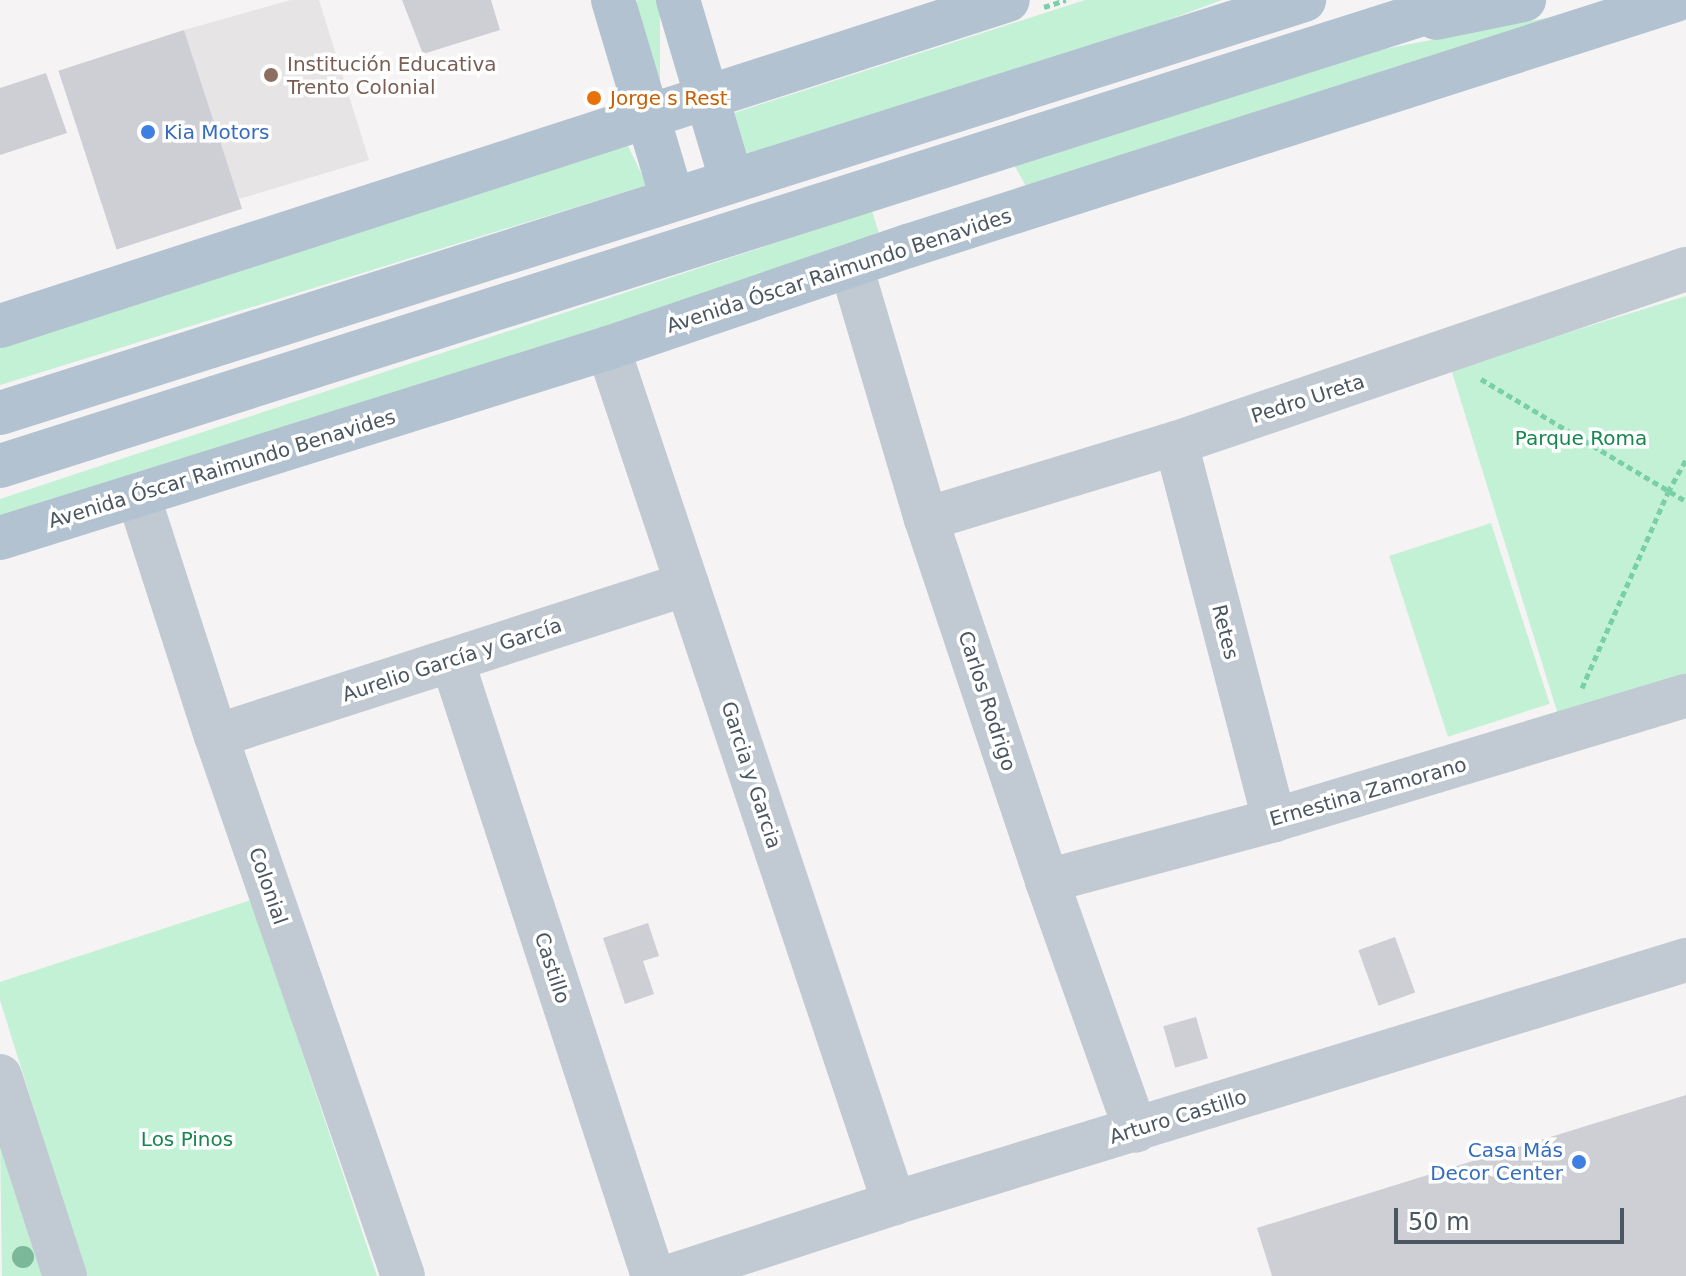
<!DOCTYPE html>
<meta charset="utf-8">
<style>
body{margin:0}
#map{position:relative;width:1686px;height:1276px;overflow:hidden;background:#f5f3f3;font-family:"DejaVu Sans",sans-serif}
div>[style]{position:absolute}
.education>*{inset:0;background:#e6e4e5}
.green>*{inset:0;background:#c3f1d5;transform-origin:0 0}
.building>*{inset:0;background:#cdcfd5;transform-origin:0 0}
.path>*{height:5px;margin-top:-2.5px;transform-origin:0;background:repeating-linear-gradient(90deg,#7ad0a6 0 6px,transparent 0 10px)}
.minor>*{height:44px;margin:-22px;padding:0 22px;transform-origin:22px;border-radius:22px;background:#c1cad2}
.major>*{height:44px;margin:-22px;padding:0 22px;transform-origin:22px;border-radius:22px;background:#b3c2d1}
.trees>*{width:22px;height:22px;margin:-11px;border-radius:50%;background:#7bb799}
.dots>*{width:22px;height:22px;translate:-50% -50%;box-sizing:border-box;border:4px solid #fff;border-radius:50%}
span{translate:-50% -50%;white-space:nowrap;text-align:center;line-height:1.15;-webkit-text-stroke:7px #fff;paint-order:stroke}
.education-label{font-size:20px;color:#785e54}
.left{translate:0 -50%;text-align:left}
.food-label{font-size:20px;color:#c56008}
.shop-label{font-size:20px;color:#366cbe}
.right{translate:-100% -50%;text-align:right}
.street-label{font-size:20px;color:#4a5661}
.park-label{font-size:20px;color:#17864f}
.scale{position:absolute;left:1394px;top:1208px;width:230px;height:36px;box-sizing:border-box;border:4px solid #4a5661;border-top:0;padding-left:10px;font-size:24px;line-height:28px;white-space:nowrap;color:#4a5661;-webkit-text-stroke:6px #fff;paint-order:stroke}
</style>
<div id="map">
<div class="education">
<i style="clip-path:polygon(291px 0,319px 0,369px 160px,239px 199px,184px 30px)"></i>
</div>
<div class="green">
<i style="left:637px;top:0;width:23px;height:79px"></i>
<i style="clip-path:polygon(1085px 0,1222px 0,1062px 59px,755px 154px,742px 152px,734px 113px)"></i>
<i style="clip-path:polygon(1598px 8px,1031px 195px,1013px 163px,1317px 62px)"></i>
<i style="clip-path:polygon(626px 142px,647px 185px,0 385px,0 347px)"></i>
<i style="clip-path:polygon(872px 211px,881px 240px,0 523px,0 499px)"></i>
<i style="clip-path:polygon(1686px 296px,1686px 682px,1560px 721px,1451px 369px)"></i>
<i style="left:1491px;top:523px;width:190px;height:107px;rotate:72deg"></i>
<i style="clip-path:polygon(251px 900px,377px 1276px,86px 1276px,0 1000px,0 982px)"></i>
<i style="clip-path:polygon(0 1135px,45px 1276px,2px 1276px)"></i>
</div>
<div class="building">
<i style="clip-path:polygon(402px 0,491px 0,500px 30px,423px 54px)"></i>
<i style="left:184px;top:30px;width:188px;height:132px;rotate:72deg"></i>
<i style="clip-path:polygon(46px 73px,67px 133px,0 155px,0 88px)"></i>
<i style="clip-path:polygon(648px 923px,659px 956px,643px 961px,654px 994px,625px 1004px,603px 938px)"></i>
<i style="left:1395px;top:937px;width:59px;height:39px;rotate:70deg"></i>
<i style="left:1196px;top:1017px;width:43px;height:34px;rotate:74deg"></i>
<i style="clip-path:polygon(1686px 1095px,1686px 1276px,1272px 1276px,1257px 1228px)"></i>
</div>
<div class="path">
<i style="left:1044px;top:7px;width:23px;rotate:-18deg"></i>
<i style="left:1481px;top:379px;width:239px;rotate:30.8deg"></i>
<i style="left:1582px;top:688px;width:214px;rotate:-66.3deg"></i>
<i style="left:1668px;top:492px;width:37px;rotate:-61deg"></i>
</div>
<div class="minor">
<i style="left:851px;top:266px;width:264px;rotate:73.5deg"></i>
<i style="left:926px;top:519px;width:382px;rotate:71.5deg"></i>
<i style="left:1047px;top:881px;width:265px;rotate:70.4deg"></i>
<i style="left:608px;top:348px;width:902px;rotate:71.5deg"></i>
<i style="left:1176px;top:443px;width:390px;rotate:75.4deg"></i>
<i style="left:138px;top:495px;width:253px;rotate:72.1deg"></i>
<i style="left:216px;top:736px;width:571px;rotate:70.9deg"></i>
<i style="left:926px;top:519px;width:261px;rotate:-16.9deg"></i>
<i style="left:1176px;top:443px;width:539px;rotate:-18.84deg"></i>
<i style="left:452px;top:660px;width:648px;rotate:71.93deg"></i>
<i style="left:216px;top:736px;width:495px;rotate:-17.9deg"></i>
<i style="left:1047px;top:881px;width:235px;rotate:-15deg"></i>
<i style="left:1274px;top:820px;width:430px;rotate:-16.8deg"></i>
<i style="left:0;top:1076px;width:210px;rotate:72deg"></i>
<i style="left:671px;top:1276px;width:235px;rotate:-18.1deg"></i>
<i style="left:894px;top:1203px;width:828px;rotate:-17.06deg"></i>
</div>
<div class="major">
<i style="left:613px;top:0;width:207px;rotate:73.4deg"></i>
<i style="left:678px;top:0;width:187px;rotate:73.5deg"></i>
<i style="left:1436px;top:18px;width:90px;rotate:-11.6deg"></i>
<i style="left:0;top:326px;width:1059px;rotate:-17.92deg"></i>
<i style="left:0;top:413px;width:1368px;rotate:-17.57deg"></i>
<i style="left:0;top:466px;width:1538px;rotate:-17.63deg"></i>
<i style="left:0;top:538px;width:637px;rotate:-17.35deg"></i>
<i style="left:608px;top:348px;width:317px;rotate:-18.8deg"></i>
<i style="left:908px;top:246px;width:806px;rotate:-17.76deg"></i>
</div>
<div class="trees">
<i style="left:23px;top:1257px"></i>
</div>
<div class="dots">
<i style="left:271px;top:75px;background:#8d6e63"></i>
<i style="left:594px;top:98px;background:#e8710a"></i>
<i style="left:148px;top:132px;background:#3f7fe0"></i>
<i style="left:1579px;top:1162px;background:#3f7fe0"></i>
</div>
<div class="education-label">
<span class="left" style="left:287px;top:76px">Institución Educativa<br>Trento Colonial</span>
</div>
<div class="food-label">
<span class="left" style="left:610px;top:98px">Jorge s Rest</span>
</div>
<div class="shop-label">
<span class="left" style="left:164px;top:132px">Kia Motors</span>
<span class="right" style="left:1563px;top:1162px">Casa Más<br>Decor Center</span>
</div>
<div class="street-label">
<span style="left:839px;top:271px;rotate:-18deg">Avenida Óscar Raimundo Benavides</span>
<span style="left:1308px;top:399px;rotate:-18deg">Pedro Ureta</span>
<span style="left:222px;top:469px;rotate:-17deg">Avenida Óscar Raimundo Benavides</span>
<span style="left:1225px;top:632px;rotate:76deg">Retes</span>
<span style="left:452px;top:660px;rotate:-18deg">Aurelio García y García</span>
<span style="left:987px;top:701px;rotate:72deg">Carlos Rodrigo</span>
<span style="left:751px;top:775px;rotate:72deg">Garcia y Garcia</span>
<span style="left:1368px;top:792px;rotate:-16deg">Ernestina Zamorano</span>
<span style="left:268px;top:886px;rotate:71deg">Colonial</span>
<span style="left:552px;top:968px;rotate:72deg">Castillo</span>
<span style="left:1178px;top:1117px;rotate:-17deg">Arturo Castillo</span>
</div>
<div class="park-label">
<span style="left:1581px;top:438px">Parque Roma</span>
<span style="left:187px;top:1139px">Los Pinos</span>
</div>
<div class="scale">50 m</div>
</div>
